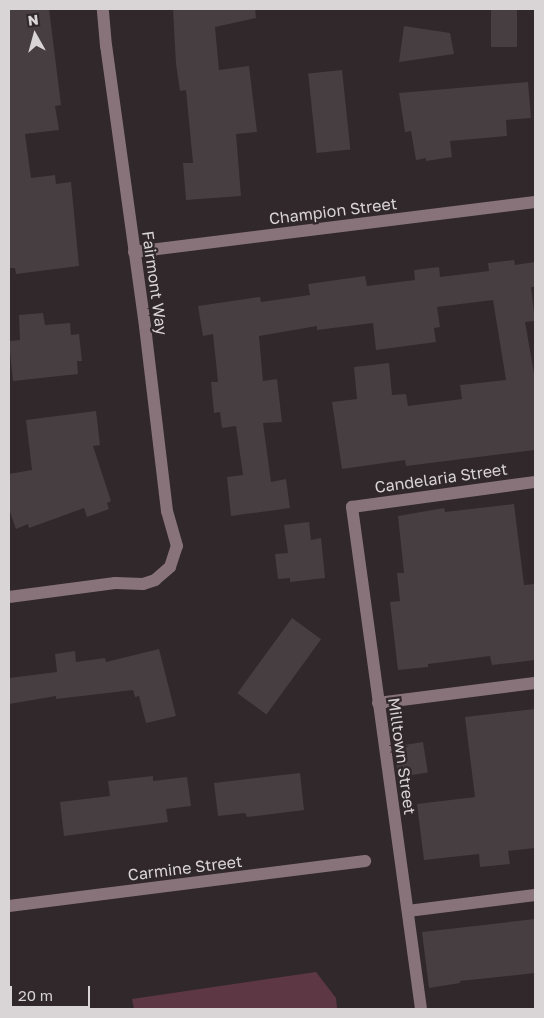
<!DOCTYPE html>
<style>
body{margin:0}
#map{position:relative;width:544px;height:1018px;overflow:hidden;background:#30282b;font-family:"Golos Text",sans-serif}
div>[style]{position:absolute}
.green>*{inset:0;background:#5e3745}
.building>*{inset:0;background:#463e41;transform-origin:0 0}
.minor>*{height:12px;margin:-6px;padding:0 6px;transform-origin:6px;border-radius:6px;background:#89737a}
span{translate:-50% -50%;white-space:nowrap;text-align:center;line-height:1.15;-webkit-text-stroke:4.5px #30282b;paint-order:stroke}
.street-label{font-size:16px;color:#d9d4d5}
.frame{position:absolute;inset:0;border:10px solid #d9d4d5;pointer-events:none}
.north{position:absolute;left:10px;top:10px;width:50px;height:50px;-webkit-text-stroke:4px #30282b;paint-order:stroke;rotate:353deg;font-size:14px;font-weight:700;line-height:20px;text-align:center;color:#d9d4d5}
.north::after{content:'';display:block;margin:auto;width:18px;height:22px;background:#d9d4d5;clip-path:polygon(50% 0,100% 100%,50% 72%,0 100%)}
.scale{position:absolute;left:10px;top:986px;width:80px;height:22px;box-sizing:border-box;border:2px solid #d9d4d5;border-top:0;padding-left:6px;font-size:15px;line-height:18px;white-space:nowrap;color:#d9d4d5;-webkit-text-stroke:4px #30282b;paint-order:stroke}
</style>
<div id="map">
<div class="green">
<i style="clip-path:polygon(316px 972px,336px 998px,337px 1009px,134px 1009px,132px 999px)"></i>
</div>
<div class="building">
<i style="clip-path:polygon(9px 9px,49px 9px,61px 105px,55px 106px,59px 130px,25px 134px,31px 178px,55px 175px,56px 184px,71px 182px,79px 266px,16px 274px,15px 268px,9px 268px)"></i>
<i style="clip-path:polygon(173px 9px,255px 9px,256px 18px,215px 27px,219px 70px,249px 66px,257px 132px,236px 134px,241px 196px,186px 200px,183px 163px,193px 163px,186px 90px,180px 91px,176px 64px)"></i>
<i style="left:491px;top:9px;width:26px;height:38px"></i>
<i style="clip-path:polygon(404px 26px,450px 33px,454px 54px,399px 62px)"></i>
<i style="left:342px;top:70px;width:80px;height:34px;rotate:84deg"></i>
<i style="clip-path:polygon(528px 82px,531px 118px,506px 120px,507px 136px,450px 141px,452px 157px,426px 161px,426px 158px,416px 160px,411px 131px,405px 132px,399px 93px)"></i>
<i style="clip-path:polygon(514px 260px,515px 265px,535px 262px,535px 287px,531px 287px,535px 321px,525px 322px,535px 379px,535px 450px,406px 466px,405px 460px,342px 469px,332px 402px,357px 399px,354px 367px,389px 363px,392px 395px,406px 394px,408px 406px,462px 399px,460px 385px,506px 380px,493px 300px,437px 307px,440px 327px,434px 328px,436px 342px,376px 350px,373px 323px,317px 330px,317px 326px,259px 336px,263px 381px,277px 379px,282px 422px,263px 423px,271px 482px,286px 479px,290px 508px,231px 516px,227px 477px,243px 475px,236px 426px,222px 428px,220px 412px,214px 413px,211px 382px,218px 382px,213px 334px,203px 336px,198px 306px,260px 297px,261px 302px,310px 295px,308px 284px,365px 276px,367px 286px,415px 280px,414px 270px,439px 267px,440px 277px,489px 271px,488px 263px)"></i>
<i style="clip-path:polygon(43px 313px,45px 325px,70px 323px,71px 335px,79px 334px,82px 361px,77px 361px,78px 374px,13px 381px,9px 341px,20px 340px,19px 315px)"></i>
<i style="clip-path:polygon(96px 411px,100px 445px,93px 446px,111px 501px,107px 503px,109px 509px,87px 517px,84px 508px,29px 528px,28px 524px,16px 529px,9px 509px,9px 474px,32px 470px,26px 420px)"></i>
<i style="clip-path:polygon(514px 504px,524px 585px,535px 584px,535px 660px,492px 665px,490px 656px,428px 664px,428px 667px,398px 670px,390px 602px,400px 601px,397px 573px,404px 573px,398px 516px,444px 508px,445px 512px)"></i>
<i style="clip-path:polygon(309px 522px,311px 540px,321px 538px,325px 578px,290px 582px,290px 578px,278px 579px,275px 554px,288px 553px,284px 525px)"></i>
<i style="left:292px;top:618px;width:36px;height:93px;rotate:36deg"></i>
<i style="clip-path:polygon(159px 649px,176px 716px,146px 723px,139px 696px,135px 697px,133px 690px,56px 699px,56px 696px,9px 704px,9px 678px,57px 672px,55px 654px,75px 651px,76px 662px,105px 658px,106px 662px)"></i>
<i style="clip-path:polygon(535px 709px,535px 848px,508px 851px,510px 864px,480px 867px,479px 854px,424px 860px,417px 804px,475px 797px,465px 717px)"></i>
<i style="left:423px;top:742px;width:31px;height:30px;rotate:81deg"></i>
<i style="clip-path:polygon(300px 773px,304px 810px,247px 817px,245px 813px,218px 816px,214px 783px)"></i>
<i style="clip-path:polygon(153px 776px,153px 781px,187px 777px,191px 806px,166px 809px,168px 822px,64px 836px,60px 802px,110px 796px,108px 781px)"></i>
<i style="clip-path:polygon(535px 919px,535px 973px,460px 981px,460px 983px,429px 988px,422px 932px)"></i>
</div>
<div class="minor">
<i style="left:134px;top:252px;width:404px;rotate:-7.1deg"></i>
<i style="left:9px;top:597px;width:107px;rotate:-7.5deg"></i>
<i style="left:115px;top:583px;width:28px;rotate:2deg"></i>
<i style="left:143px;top:584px;width:13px;rotate:-18deg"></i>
<i style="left:155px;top:580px;width:20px;rotate:-41deg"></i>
<i style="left:170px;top:567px;width:22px;rotate:-72deg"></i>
<i style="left:177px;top:546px;width:36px;rotate:-106deg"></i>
<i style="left:167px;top:511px;width:186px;rotate:-96.8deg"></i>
<i style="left:145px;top:326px;width:283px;rotate:-97.9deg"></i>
<i style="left:106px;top:46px;width:37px;rotate:-95deg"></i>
<i style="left:378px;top:703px;width:158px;rotate:-7.3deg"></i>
<i style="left:9px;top:906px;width:359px;rotate:-7.2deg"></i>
<i style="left:408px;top:911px;width:128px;rotate:-7.2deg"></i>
<i style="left:421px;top:1009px;width:507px;rotate:-97.83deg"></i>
<i style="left:352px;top:507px;width:185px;rotate:-7.8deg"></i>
</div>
<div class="street-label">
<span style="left:333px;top:211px;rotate:-7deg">Champion Street</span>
<span style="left:155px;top:283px;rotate:82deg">Fairmont Way</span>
<span style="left:441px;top:478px;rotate:-8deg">Candelaria Street</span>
<span style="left:402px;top:756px;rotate:82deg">Milltown Street</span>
<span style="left:185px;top:868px;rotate:-7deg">Carmine Street</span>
</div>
<div class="frame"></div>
<div class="north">N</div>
<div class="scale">20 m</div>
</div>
